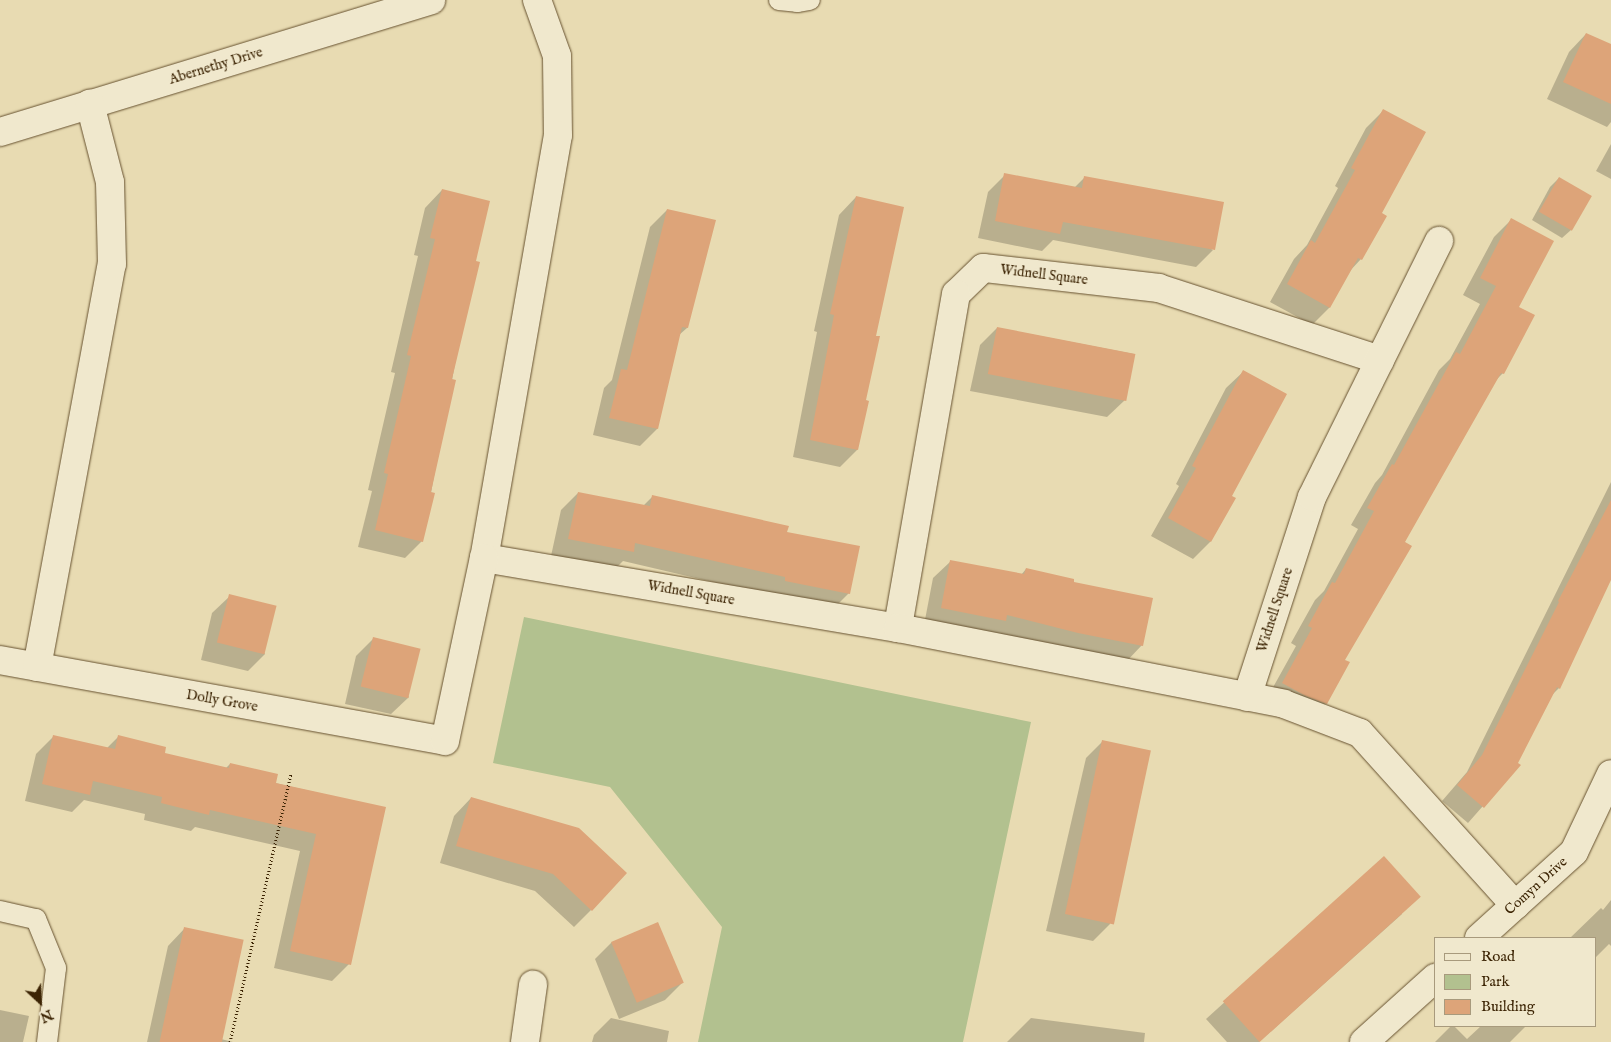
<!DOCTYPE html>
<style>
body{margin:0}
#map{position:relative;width:1611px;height:1042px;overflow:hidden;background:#e8dbb2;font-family:"IM FELL English",serif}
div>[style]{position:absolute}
.green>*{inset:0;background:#b2c18f}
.shadow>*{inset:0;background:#0003}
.building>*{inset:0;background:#dda479;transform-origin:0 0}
.path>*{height:3px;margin-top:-1.5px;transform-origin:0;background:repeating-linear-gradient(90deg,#3c2404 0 1px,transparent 0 3.5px)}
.roads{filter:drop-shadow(0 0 1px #675230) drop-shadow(0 0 1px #675230)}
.service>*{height:20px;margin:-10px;padding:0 10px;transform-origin:10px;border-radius:10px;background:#f0e8cd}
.minor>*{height:28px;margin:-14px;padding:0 14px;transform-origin:14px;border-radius:14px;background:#f0e8cd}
span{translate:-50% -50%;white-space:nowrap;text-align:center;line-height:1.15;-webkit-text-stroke:4px #f0e8cd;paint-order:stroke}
.street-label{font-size:14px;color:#3c2404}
.legend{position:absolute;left:1434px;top:937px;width:162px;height:90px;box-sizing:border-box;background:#f0e8cd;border:1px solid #a89a7d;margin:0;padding:6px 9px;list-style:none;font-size:15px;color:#3c2404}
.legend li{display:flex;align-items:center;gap:10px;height:25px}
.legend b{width:25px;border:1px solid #a89a7d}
.north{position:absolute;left:15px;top:977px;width:50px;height:50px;-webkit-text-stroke:4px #f0e8cd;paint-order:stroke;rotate:155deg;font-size:14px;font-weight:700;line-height:20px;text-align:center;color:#3c2404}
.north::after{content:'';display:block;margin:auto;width:18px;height:22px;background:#3c2404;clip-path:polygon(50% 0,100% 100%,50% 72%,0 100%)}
</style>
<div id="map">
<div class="green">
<i style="clip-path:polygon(524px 617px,1031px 722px,963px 1042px,698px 1042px,722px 927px,610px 787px,493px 763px)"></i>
</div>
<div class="shadow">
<i style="clip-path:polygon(1586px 34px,1611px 46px,1611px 122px,1607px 127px,1547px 99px,1569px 52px)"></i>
<i style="clip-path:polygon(1383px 111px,1381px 214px,1361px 259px,1348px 273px,1329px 308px,1312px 325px,1270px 302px,1294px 259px,1307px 245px,1338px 188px,1335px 186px,1366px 128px)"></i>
<i style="clip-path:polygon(1611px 144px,1611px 179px,1596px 171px)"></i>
<i style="clip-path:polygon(1005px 175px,1074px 188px,1084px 178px,1213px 250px,1196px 267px,1053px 240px,1042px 251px,978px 238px,988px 192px)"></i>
<i style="clip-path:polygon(1559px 178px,1590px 196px,1571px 230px,1562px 238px,1532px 220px,1550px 187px)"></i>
<i style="clip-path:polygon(442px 190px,474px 262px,422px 541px,405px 558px,358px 547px,372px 491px,368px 490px,395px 373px,391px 372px,418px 256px,414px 255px,425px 208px)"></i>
<i style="clip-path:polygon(856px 197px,875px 337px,857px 450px,840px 467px,793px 457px,817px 332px,814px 331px,839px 215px)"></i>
<i style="clip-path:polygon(667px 210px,687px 328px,679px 335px,657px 429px,640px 446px,593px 435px,604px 388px,612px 380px,650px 227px)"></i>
<i style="clip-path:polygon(1511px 220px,1518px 307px,1503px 373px,1494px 382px,1404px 542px,1411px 546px,1344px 660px,1326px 703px,1309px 720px,1266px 700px,1296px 646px,1291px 643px,1315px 600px,1324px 591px,1358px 529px,1351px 525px,1375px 483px,1382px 475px,1439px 370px,1450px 359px,1480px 304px,1463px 295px,1494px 237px)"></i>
<i style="clip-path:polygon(997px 328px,1134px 354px,1125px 400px,1107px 417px,970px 391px,980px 345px)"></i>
<i style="clip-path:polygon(1244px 371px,1230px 497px,1210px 542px,1193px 559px,1151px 536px,1179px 486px,1176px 484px,1226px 388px)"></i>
<i style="clip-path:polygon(1611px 482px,1611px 578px,1559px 688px,1551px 696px,1517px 763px,1519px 765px,1468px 823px,1442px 801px,1467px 772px)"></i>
<i style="clip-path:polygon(578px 493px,643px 506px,653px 496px,849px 593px,832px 610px,623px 561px,615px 569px,551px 556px,561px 510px)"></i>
<i style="clip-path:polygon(951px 561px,1021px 575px,1026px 569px,1072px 583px,1142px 645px,1125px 663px,924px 625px,933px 578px)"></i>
<i style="clip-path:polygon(230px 596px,265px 654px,248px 671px,201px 660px,212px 613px)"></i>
<i style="clip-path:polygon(373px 639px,409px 697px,391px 714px,345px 704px,356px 656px)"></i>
<i style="clip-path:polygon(54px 736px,106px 749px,118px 737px,163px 754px,226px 768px,230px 764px,275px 783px,384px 808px,349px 964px,332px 981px,274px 968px,300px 851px,195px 827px,191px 831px,144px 820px,145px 814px,84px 800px,72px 812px,25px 801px,36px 754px)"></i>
<i style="clip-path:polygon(1103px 741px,1110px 924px,1093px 941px,1046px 931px,1086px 758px)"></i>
<i style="clip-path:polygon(471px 798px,578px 830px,591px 910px,574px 927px,535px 891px,440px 863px,454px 816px)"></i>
<i style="clip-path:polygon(1384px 858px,1402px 914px,1259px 1042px,1227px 1042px,1206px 1019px)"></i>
<i style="clip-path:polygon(1611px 900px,1611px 946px,1609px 944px,1595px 958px,1595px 938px,1570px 938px,1601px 908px,1603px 910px)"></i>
<i style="clip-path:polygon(185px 928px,221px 1039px,233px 1042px,147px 1042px,168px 946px)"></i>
<i style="clip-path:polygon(612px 942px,682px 983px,665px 1000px,619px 1019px,595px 959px)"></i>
<i style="clip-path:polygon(0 1010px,29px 1016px,23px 1042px,0 1042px)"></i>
<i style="clip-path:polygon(611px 1018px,669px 1031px,667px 1042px,592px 1042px,594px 1035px)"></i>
<i style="clip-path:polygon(1031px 1018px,1145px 1033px,1144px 1042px,1007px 1042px)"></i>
<i style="clip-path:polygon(1451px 1026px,1454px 1026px,1467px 1039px,1481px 1026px,1526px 1026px,1510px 1042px,1435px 1042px)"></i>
</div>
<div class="building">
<i style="clip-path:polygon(1586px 33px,1611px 44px,1611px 104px,1563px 82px)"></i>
<i style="clip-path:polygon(1383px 109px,1426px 132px,1382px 213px,1387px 216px,1362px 260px,1358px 258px,1330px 308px,1287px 284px,1311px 240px,1315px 243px,1355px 170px,1351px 168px)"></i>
<i style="clip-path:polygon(1004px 173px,1082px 188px,1084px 176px,1224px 202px,1215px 250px,1063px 222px,1060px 234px,995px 221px)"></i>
<i style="left:1559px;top:177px;width:38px;height:40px;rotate:30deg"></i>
<i style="clip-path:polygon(442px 189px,490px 201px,476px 261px,480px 262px,452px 379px,456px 380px,431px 492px,435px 493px,423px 542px,375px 530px,388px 474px,384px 473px,411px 356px,407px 355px,435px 239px,430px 238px)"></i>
<i style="clip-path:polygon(856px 196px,904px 207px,876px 336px,880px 336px,866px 400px,869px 401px,858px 450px,810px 440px,834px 315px,830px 314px)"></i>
<i style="clip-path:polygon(667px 209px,716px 220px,688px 328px,682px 327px,658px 429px,609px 418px,621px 369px,627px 370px)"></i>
<i style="clip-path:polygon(1511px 218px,1554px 241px,1519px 307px,1535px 315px,1504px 374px,1501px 373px,1405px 542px,1412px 546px,1345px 660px,1350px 662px,1327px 704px,1306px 696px,1282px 683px,1312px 628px,1308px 626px,1332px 582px,1335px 583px,1374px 511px,1367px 508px,1392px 464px,1394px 465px,1456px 352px,1460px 354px,1496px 286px,1480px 278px)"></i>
<i style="left:997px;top:327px;width:141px;height:48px;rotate:11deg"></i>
<i style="clip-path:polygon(1243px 370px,1287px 394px,1232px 496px,1236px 498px,1211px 542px,1168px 518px,1196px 468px,1192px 466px)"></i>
<i style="clip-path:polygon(578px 492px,650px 506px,652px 495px,789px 526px,787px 532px,860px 546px,850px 594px,785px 581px,785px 577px,635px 543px,634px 552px,568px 539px)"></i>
<i style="clip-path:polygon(1611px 500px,1611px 580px,1560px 689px,1557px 687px,1518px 763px,1521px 765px,1484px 808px,1457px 785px,1482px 755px,1559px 602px,1558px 601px)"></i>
<i style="clip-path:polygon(950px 560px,1024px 574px,1026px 568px,1074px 579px,1074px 582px,1153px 598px,1143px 646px,1078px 633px,1007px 615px,1006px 621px,941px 608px)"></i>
<i style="left:229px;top:594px;width:49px;height:50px;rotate:14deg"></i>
<i style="left:373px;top:637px;width:49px;height:51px;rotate:14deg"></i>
<i style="clip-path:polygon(53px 735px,115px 749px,118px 735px,166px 747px,165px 753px,229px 768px,230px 763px,278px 774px,276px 783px,386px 807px,351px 965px,290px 951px,316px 834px,210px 810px,209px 815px,161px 803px,162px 797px,93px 781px,90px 795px,42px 784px)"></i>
<i style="left:1102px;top:740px;width:50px;height:178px;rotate:12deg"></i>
<i style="clip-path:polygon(471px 797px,579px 828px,627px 873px,592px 911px,553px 874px,456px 846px)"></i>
<i style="left:1384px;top:856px;width:55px;height:217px;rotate:48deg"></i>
<i style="left:658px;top:922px;width:66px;height:51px;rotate:67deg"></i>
<i style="left:184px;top:927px;width:61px;height:118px;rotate:12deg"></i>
</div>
<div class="path">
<i style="left:230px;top:1042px;width:276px;rotate:-77.2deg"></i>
</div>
<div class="roads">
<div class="service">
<i style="left:779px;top:0;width:18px;rotate:6deg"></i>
<i style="left:797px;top:2px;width:13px;rotate:-9deg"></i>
<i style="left:0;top:911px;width:37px;rotate:13deg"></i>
<i style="left:36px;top:919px;width:53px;rotate:67.8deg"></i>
<i style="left:56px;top:968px;width:75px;rotate:96.9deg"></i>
</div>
<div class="minor">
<i style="left:537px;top:0;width:59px;rotate:70.3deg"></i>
<i style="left:557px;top:56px;width:79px;rotate:89.3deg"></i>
<i style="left:558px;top:135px;width:429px;rotate:99.9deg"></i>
<i style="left:484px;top:558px;width:420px;rotate:9.6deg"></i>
<i style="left:0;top:132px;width:451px;rotate:-17deg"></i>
<i style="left:1380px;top:360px;width:232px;rotate:-162deg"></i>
<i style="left:1159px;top:288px;width:177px;rotate:-173.5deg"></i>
<i style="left:983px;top:268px;width:37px;rotate:136deg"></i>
<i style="left:956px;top:294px;width:339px;rotate:99.9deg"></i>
<i style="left:898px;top:628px;width:393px;rotate:11.1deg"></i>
<i style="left:1284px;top:704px;width:81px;rotate:20.9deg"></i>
<i style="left:1360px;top:733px;width:232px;rotate:48deg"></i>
<i style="left:0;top:660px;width:452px;rotate:10.3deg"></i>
<i style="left:445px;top:741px;width:187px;rotate:-78deg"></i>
<i style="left:37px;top:667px;width:410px;rotate:-79.5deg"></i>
<i style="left:112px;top:264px;width:82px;rotate:-91.4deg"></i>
<i style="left:110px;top:182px;width:81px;rotate:-104.4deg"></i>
<i style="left:1247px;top:697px;width:210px;rotate:-72deg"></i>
<i style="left:1312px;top:497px;width:286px;rotate:-63.6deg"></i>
<i style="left:1479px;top:938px;width:128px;rotate:-42.2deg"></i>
<i style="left:1574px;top:852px;width:86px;rotate:-64.6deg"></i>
<i style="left:525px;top:1042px;width:58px;rotate:-82deg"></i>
<i style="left:1364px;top:1042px;width:96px;rotate:-42deg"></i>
</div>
</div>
<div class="street-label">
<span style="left:216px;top:66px;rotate:-17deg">Abernethy Drive</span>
<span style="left:1044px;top:275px;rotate:7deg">Widnell Square</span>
<span style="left:691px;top:593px;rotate:10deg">Widnell Square</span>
<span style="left:1275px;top:610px;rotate:-72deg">Widnell Square</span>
<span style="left:222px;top:701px;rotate:10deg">Dolly Grove</span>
<span style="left:1536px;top:886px;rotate:-42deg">Comyn Drive</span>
</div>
<ul class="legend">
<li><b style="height:6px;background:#f0e8cd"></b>Road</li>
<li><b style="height:14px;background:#b2c18f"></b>Park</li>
<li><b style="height:14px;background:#dda479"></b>Building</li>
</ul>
<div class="north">N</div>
</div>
